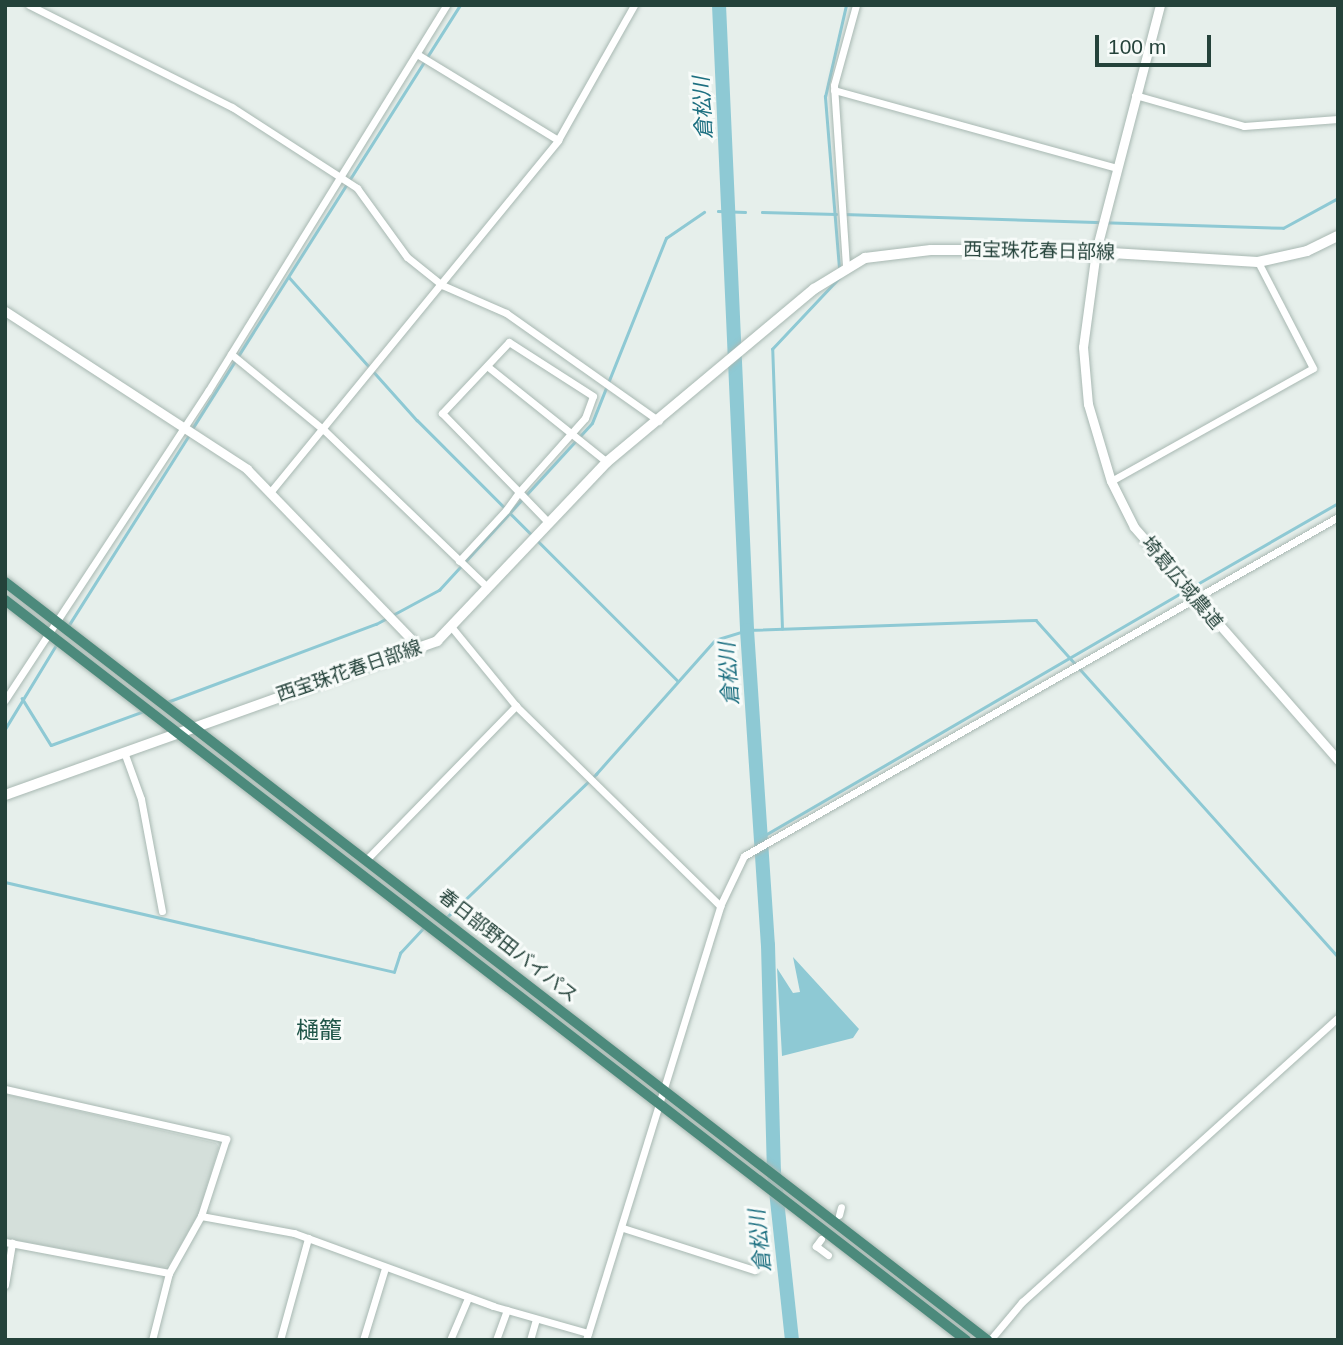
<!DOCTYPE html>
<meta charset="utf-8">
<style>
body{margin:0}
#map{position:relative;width:1343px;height:1345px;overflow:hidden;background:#e6efeb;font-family:Helvetica,"Noto Sans JP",sans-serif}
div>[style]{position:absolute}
.built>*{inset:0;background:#d4dfda}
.water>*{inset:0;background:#8ec9d4}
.stream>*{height:2.5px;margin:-1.25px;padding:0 1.25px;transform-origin:1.25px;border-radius:1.25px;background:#8ec9d4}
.river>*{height:14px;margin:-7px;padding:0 7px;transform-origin:7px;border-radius:7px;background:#8ec9d4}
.roads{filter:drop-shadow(0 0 2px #a8b8b2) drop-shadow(0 0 2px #a8b8b2)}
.minor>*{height:7px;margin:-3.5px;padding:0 3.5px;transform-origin:3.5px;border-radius:3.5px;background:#fff}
.tertiary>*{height:9px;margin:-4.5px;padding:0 4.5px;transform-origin:4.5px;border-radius:4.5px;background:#fff}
.secondary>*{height:10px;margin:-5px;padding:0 5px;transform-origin:5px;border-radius:5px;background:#fff}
.trunk>*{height:10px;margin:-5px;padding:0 5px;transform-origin:5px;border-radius:5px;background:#4c8a7c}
span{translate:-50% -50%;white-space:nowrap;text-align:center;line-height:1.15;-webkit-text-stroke:6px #f7fbf9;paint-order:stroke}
.street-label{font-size:19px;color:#24423a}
.water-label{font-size:21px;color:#1c6f80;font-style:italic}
.quarter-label{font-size:23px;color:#1f5548}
.frame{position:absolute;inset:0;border:7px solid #24423a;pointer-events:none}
.scale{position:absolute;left:1095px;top:35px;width:116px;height:32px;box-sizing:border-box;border:4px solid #24423a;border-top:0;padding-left:9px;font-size:21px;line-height:24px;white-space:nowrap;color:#24423a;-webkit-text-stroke:5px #f7fbf9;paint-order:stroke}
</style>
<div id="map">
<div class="built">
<i style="clip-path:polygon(5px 1094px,216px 1143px,219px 1147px,198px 1215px,169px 1265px,164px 1268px,5px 1238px)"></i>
</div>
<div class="water">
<i style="clip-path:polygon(793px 957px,859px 1029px,853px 1038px,782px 1056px,777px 968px,793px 993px,800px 992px)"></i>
</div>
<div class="stream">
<i style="left:718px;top:211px;width:27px;rotate:2deg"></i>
<i style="left:762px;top:212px;width:74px;rotate:1.5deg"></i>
<i style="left:843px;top:214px;width:440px;rotate:1.8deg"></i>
<i style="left:1283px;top:228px;width:63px;rotate:-28.6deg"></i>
<i style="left:839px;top:268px;width:172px;rotate:-94.7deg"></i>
<i style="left:825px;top:97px;width:94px;rotate:-77.1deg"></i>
<i style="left:289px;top:277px;width:192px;rotate:48.2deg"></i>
<i style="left:417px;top:420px;width:368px;rotate:45deg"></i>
<i style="left:192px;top:429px;width:502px;rotate:-57.7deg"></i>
<i style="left:1192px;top:587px;width:168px;rotate:-29.9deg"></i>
<i style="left:67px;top:628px;width:228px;rotate:-57.7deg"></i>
<i style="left:782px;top:629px;width:280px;rotate:-92deg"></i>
<i style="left:772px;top:349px;width:98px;rotate:-46.7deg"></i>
<i style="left:22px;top:698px;width:55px;rotate:58.3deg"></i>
<i style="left:51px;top:745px;width:99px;rotate:-20.1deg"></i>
<i style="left:167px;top:702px;width:223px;rotate:-20.5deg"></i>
<i style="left:376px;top:624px;width:72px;rotate:-28.4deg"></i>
<i style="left:439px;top:590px;width:226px;rotate:-47.5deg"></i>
<i style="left:592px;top:423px;width:199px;rotate:-68.2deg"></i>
<i style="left:666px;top:238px;width:46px;rotate:-34.4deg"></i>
<i style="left:5px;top:729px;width:98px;rotate:-58.7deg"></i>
<i style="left:760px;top:838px;width:493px;rotate:-30.2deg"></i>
<i style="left:5px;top:882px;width:399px;rotate:13deg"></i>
<i style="left:394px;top:972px;width:20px;rotate:-72deg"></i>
<i style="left:400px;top:953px;width:35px;rotate:-47deg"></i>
<i style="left:446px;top:918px;width:208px;rotate:-43.8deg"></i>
<i style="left:596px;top:774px;width:179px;rotate:-48.4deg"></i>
<i style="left:715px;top:640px;width:34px;rotate:-17deg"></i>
<i style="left:747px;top:630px;width:289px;rotate:-2deg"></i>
<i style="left:1036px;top:620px;width:453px;rotate:48.1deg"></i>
</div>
<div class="river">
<i style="left:719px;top:5px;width:626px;rotate:87.43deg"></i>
<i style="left:747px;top:630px;width:316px;rotate:86.2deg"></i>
<i style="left:768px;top:945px;width:227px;rotate:88.5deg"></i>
<i style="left:774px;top:1172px;width:169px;rotate:83.9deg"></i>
</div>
<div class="roads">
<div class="minor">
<i style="left:29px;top:5px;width:227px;rotate:26.7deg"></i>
<i style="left:232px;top:107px;width:149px;rotate:32.9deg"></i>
<i style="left:357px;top:188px;width:85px;rotate:54.1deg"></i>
<i style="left:407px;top:257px;width:45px;rotate:38.7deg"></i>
<i style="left:442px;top:285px;width:70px;rotate:23.6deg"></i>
<i style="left:506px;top:313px;width:187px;rotate:35.2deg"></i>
<i style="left:417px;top:54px;width:165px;rotate:31.4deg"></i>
<i style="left:834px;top:90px;width:294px;rotate:15.4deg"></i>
<i style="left:1135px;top:95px;width:113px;rotate:15.9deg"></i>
<i style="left:1244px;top:126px;width:94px;rotate:-4.3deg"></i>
<i style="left:846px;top:266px;width:181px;rotate:-93.8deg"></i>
<i style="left:834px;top:85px;width:83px;rotate:-74.6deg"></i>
<i style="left:231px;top:354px;width:120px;rotate:39.3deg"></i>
<i style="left:324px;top:430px;width:226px;rotate:43.9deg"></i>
<i style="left:487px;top:366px;width:154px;rotate:38.7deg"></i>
<i style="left:1111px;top:481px;width:231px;rotate:-29.2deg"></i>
<i style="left:1313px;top:368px;width:119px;rotate:-117.4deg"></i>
<i style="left:272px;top:490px;width:452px;rotate:-50.7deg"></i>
<i style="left:558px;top:140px;width:155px;rotate:-60.6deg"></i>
<i style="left:459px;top:561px;width:69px;rotate:-47.3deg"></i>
<i style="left:506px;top:510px;width:22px;rotate:-54deg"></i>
<i style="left:519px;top:492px;width:99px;rotate:-48.3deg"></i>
<i style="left:585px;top:418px;width:23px;rotate:-70deg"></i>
<i style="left:593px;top:396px;width:100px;rotate:-147.3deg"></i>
<i style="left:509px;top:342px;width:98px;rotate:133.3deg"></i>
<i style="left:442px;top:413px;width:110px;rotate:45.7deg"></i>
<i style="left:519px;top:492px;width:42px;rotate:46deg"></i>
<i style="left:453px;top:629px;width:99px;rotate:50.7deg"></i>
<i style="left:516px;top:706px;width:286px;rotate:44.4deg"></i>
<i style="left:5px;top:700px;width:370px;rotate:-56.7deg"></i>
<i style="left:208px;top:391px;width:453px;rotate:-58.3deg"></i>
<i style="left:124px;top:752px;width:50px;rotate:70.1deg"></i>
<i style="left:141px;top:799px;width:114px;rotate:79.4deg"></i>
<i style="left:367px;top:859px;width:214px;rotate:-45.8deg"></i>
<i style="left:5px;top:1089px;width:227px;rotate:12.7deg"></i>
<i style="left:226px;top:1139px;width:81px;rotate:108deg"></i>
<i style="left:201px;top:1216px;width:65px;rotate:119.3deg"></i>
<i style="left:169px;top:1273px;width:69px;rotate:104.2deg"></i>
<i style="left:839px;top:1215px;width:8px;rotate:-76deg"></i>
<i style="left:201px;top:1216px;width:95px;rotate:10.4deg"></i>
<i style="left:294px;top:1233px;width:212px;rotate:20.1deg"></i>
<i style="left:493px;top:1306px;width:99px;rotate:15.9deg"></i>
<i style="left:623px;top:1228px;width:138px;rotate:17.8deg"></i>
<i style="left:821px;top:1239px;width:9px;rotate:126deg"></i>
<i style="left:816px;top:1246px;width:15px;rotate:37deg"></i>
<i style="left:5px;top:1242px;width:167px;rotate:10.7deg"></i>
<i style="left:5px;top:1285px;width:43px;rotate:-80.5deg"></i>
<i style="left:280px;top:1340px;width:106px;rotate:-74.6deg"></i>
<i style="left:363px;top:1340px;width:75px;rotate:-73deg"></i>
<i style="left:450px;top:1340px;width:46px;rotate:-66.8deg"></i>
<i style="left:496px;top:1340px;width:32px;rotate:-70deg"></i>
<i style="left:530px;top:1340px;width:22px;rotate:-74deg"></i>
<i style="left:586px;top:1340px;width:454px;rotate:-72.8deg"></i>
<i style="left:720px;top:906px;width:55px;rotate:-64.4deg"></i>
<i style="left:744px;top:856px;width:684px;rotate:-29.71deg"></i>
<i style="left:990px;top:1340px;width:50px;rotate:-49.9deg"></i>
<i style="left:1022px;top:1302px;width:426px;rotate:-42deg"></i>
</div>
<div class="tertiary">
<i style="left:1160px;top:5px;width:254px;rotate:104.6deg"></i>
<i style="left:1096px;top:251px;width:97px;rotate:97.7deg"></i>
<i style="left:1083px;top:347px;width:57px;rotate:85deg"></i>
<i style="left:1088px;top:404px;width:80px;rotate:73.4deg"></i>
<i style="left:1111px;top:481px;width:51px;rotate:63.4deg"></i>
<i style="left:1134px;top:527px;width:310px;rotate:48.8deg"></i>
<i style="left:5px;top:311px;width:289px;rotate:33.1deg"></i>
<i style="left:247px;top:469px;width:249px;rotate:46deg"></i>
</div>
<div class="secondary">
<i style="left:5px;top:795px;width:459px;rotate:-19.6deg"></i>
<i style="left:437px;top:641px;width:247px;rotate:-46.5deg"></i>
<i style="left:607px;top:462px;width:270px;rotate:-39.9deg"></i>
<i style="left:814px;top:289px;width:60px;rotate:-31.3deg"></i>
<i style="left:865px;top:258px;width:66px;rotate:-6.9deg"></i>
<i style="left:931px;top:250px;width:132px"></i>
<i style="left:1063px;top:250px;width:195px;rotate:3.5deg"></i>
<i style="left:1258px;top:262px;width:50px;rotate:-12.7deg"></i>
<i style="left:1307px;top:251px;width:34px;rotate:-26deg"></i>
</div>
<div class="trunk">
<i style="left:5px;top:582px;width:1241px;rotate:37.66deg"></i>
<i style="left:5px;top:600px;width:1213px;rotate:37.6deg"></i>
</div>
</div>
<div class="street-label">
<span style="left:1039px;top:251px;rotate:1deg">西宝珠花春日部線</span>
<span style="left:1182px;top:583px;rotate:50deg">埼葛広域農道</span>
<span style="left:349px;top:671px;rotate:-19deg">西宝珠花春日部線</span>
<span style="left:508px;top:946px;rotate:38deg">春日部野田バイパス</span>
</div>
<div class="water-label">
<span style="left:703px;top:108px;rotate:-93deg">倉松川</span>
<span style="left:729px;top:674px;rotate:-94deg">倉松川</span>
<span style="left:760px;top:1241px;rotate:-96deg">倉松川</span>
</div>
<div class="quarter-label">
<span style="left:319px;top:1030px">樋籠</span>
</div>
<div class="frame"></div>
<div class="scale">100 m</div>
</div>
